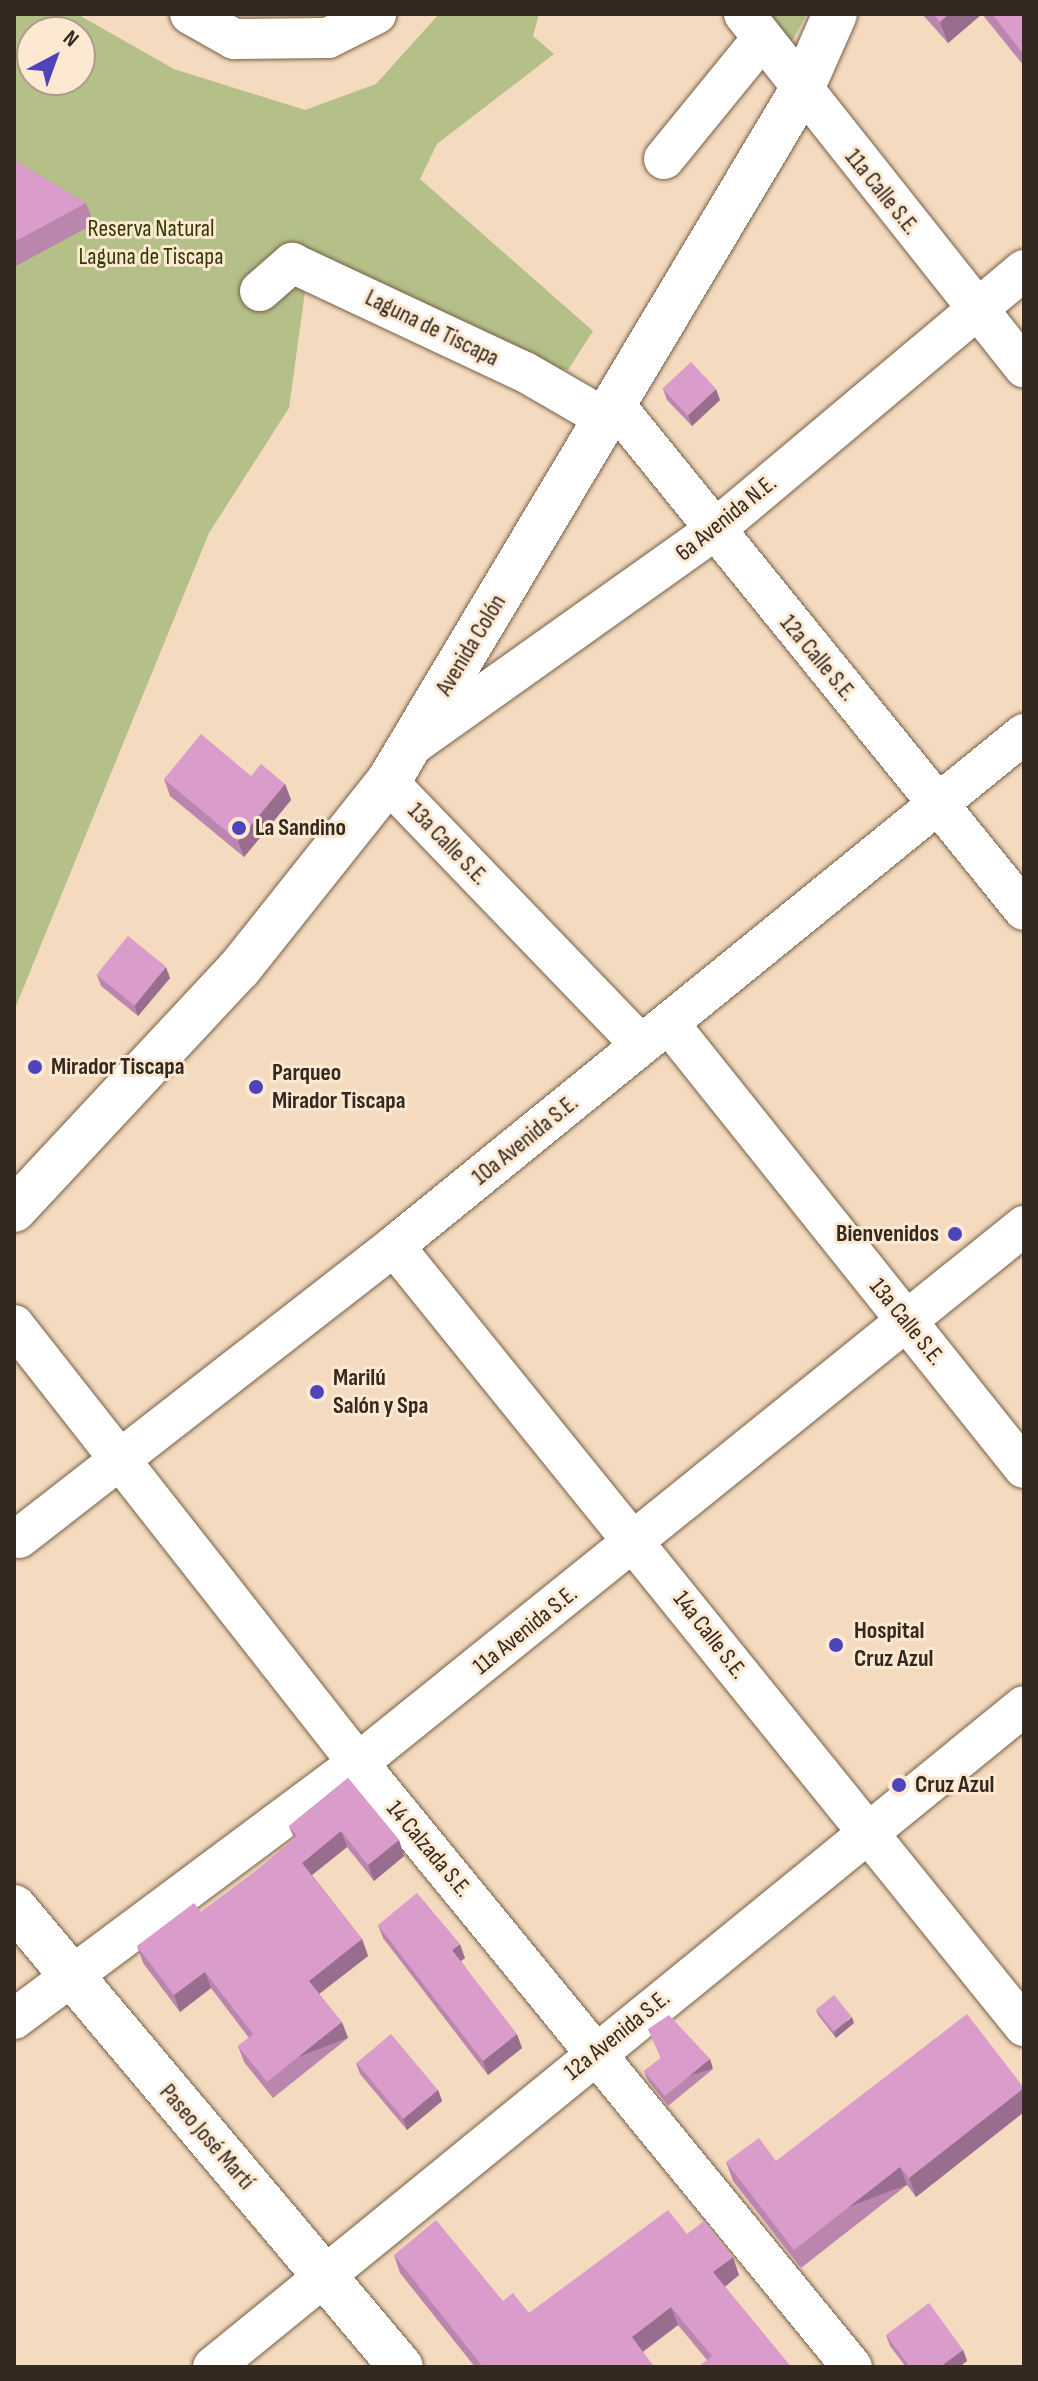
<!DOCTYPE html>
<meta charset="utf-8">
<style>
body{margin:0}
#map{position:relative;width:1038px;height:2381px;overflow:hidden;background:#f4dabe;font-family:"Sofia Sans Condensed",sans-serif}
div>[style]{position:absolute}
.green>*{inset:0;background:#b5c089}
.roads{filter:drop-shadow(0 0 2px #766047) drop-shadow(0 0 2px #766047)}
.minor>*{height:40px;margin:-20px;padding:0 20px;transform-origin:20px;border-radius:20px;background:#fff}
.major>*{height:44px;margin:-22px;padding:0 22px;transform-origin:22px;border-radius:22px;background:#fff}
.wall>*{inset:0;background:#bb86ae}
.shaded-wall>*{inset:0;background:#996d8d;transform-origin:0 0}
.building>*{inset:0;background:#da9cca;transform-origin:0 0}
.dots>*{width:22px;height:22px;translate:-50% -50%;box-sizing:border-box;border:4px solid #fde8d2;border-radius:50%}
span{translate:-50% -50%;white-space:nowrap;text-align:center;line-height:1.15;-webkit-text-stroke:6px #fde8d2;paint-order:stroke}
.street-label{font-size:24px;color:#33291f}
.park-label{font-size:24px;color:#323901}
.poi-label{font-size:24px;color:#33291f;font-weight:700}
.left{translate:0 -50%;text-align:left}
.right{translate:-100% -50%;text-align:right}
.frame{position:absolute;inset:0;border:16px solid #33291f;pointer-events:none}
.north{position:absolute;left:16px;top:16px;width:80px;height:80px;box-sizing:border-box;background:#fde8d2;border:2px solid #ac9c8a;border-radius:50%;rotate:41deg;font-size:22px;font-weight:700;line-height:32px;text-align:center;color:#33291f}
.north::after{content:'';display:block;margin:auto;width:28px;height:36px;background:#5044bc;clip-path:polygon(50% 0,100% 100%,50% 72%,0 100%)}
</style>
<div id="map">
<div class="green">
<i style="clip-path:polygon(evenodd,14px 14px,77px 14px,174px 69px,305px 110px,376px 84px,439px 14px,539px 14px,533px 36px,554px 54px,437px 144px,420px 179px,593px 331px,568px 370px,549px 368px,310px 255px,289px 408px,209px 533px,14px 1011px,14px 14px,32px 32px,80px 32px,80px 80px,32px 80px,32px 32px)"></i>
<i style="clip-path:polygon(768px 14px,807px 14px,790px 45px)"></i>
</div>
<div class="roads">
<div class="minor">
<i style="left:190px;top:14px;width:51px;rotate:29.6deg"></i>
<i style="left:234px;top:39px;width:94px;rotate:-0.6deg"></i>
<i style="left:328px;top:38px;width:54px;rotate:-26.6deg"></i>
<i style="left:744px;top:14px;width:451px;rotate:51.6deg"></i>
<i style="left:664px;top:159px;width:155px;rotate:-50.8deg"></i>
<i style="left:260px;top:291px;width:43px;rotate:-41.2deg"></i>
<i style="left:292px;top:263px;width:257px;rotate:25.1deg"></i>
<i style="left:525px;top:372px;width:94px;rotate:30.1deg"></i>
<i style="left:614px;top:404px;width:651px;rotate:50.98deg"></i>
<i style="left:411px;top:746px;width:371px;rotate:-35.4deg"></i>
<i style="left:713px;top:531px;width:406px;rotate:-40deg"></i>
<i style="left:388px;top:782px;width:365px;rotate:46.1deg"></i>
<i style="left:670px;top:1025px;width:567px;rotate:51.37deg"></i>
<i style="left:394px;top:1246px;width:1003px;rotate:51.07deg"></i>
<i style="left:14px;top:1325px;width:557px;rotate:51.85deg"></i>
<i style="left:358px;top:1763px;width:780px;rotate:50.72deg"></i>
<i style="left:19px;top:1538px;width:475px;rotate:-37.9deg"></i>
<i style="left:394px;top:1246px;width:812px;rotate:-39.1deg"></i>
<i style="left:14px;top:2019px;width:429px;rotate:-36.7deg"></i>
<i style="left:358px;top:1763px;width:856px;rotate:-38.88deg"></i>
<i style="left:213px;top:2367px;width:1046px;rotate:-39.18deg"></i>
</div>
<div class="major">
<i style="left:14px;top:1210px;width:330px;rotate:-47deg"></i>
<i style="left:239px;top:969px;width:239px;rotate:-51.5deg"></i>
<i style="left:388px;top:782px;width:805px;rotate:-59.13deg"></i>
<i style="left:801px;top:91px;width:84px;rotate:-66.2deg"></i>
<i style="left:14px;top:1907px;width:601px;rotate:49.93deg"></i>
</div>
</div>
<div class="wall">
<i style="clip-path:polygon(922px 14px,982px 14px,948px 43px)"></i>
<i style="clip-path:polygon(982px 14px,1024px 14px,1024px 66px)"></i>
<i style="clip-path:polygon(14px 160px,86px 203px,94px 224px,14px 267px)"></i>
<i style="clip-path:polygon(663px 389px,720px 400px,692px 426px,667px 400px)"></i>
<i style="clip-path:polygon(251px 776px,285px 784px,291px 800px,244px 857px,170px 796px,164px 779px)"></i>
<i style="clip-path:polygon(97px 975px,170px 978px,138px 1016px,101px 986px)"></i>
<i style="clip-path:polygon(348px 1778px,399px 1840px,404px 1856px,374px 1881px,347px 1847px,312px 1875px,362px 1939px,368px 1956px,319px 1994px,348px 2038px,273px 2098px,244px 2062px,238px 2046px,249px 2038px,211px 1988px,180px 2012px,143px 1963px,137px 1946px,201px 1912px,256px 1871px,294px 1839px,289px 1826px)"></i>
<i style="clip-path:polygon(378px 1925px,465px 1958px,461px 1961px,522px 2048px,488px 2075px,383px 1938px)"></i>
<i style="clip-path:polygon(816px 2010px,854px 2023px,836px 2038px,818px 2015px)"></i>
<i style="clip-path:polygon(648px 2029px,713px 2069px,668px 2106px,648px 2081px,644px 2071px,661px 2058px)"></i>
<i style="clip-path:polygon(356px 2063px,438px 2090px,442px 2101px,407px 2130px,360px 2074px)"></i>
<i style="clip-path:polygon(1024px 2087px,1024px 2112px,916px 2197px,907px 2185px,801px 2268px,733px 2181px,726px 2162px,776px 2161px)"></i>
<i style="clip-path:polygon(687px 2234px,739px 2275px,725px 2287px,791px 2367px,707px 2360px,678px 2325px,643px 2352px,654px 2367px,475px 2367px,400px 2273px,394px 2255px,529px 2313px)"></i>
<i style="clip-path:polygon(886px 2335px,963px 2350px,967px 2361px,959px 2367px,906px 2367px,890px 2346px)"></i>
</div>
<div class="shaded-wall">
<i style="clip-path:polygon(949px 14px,982px 14px,948px 43px,940px 22px)"></i>
<i style="clip-path:polygon(716px 389px,720px 400px,692px 426px,688px 415px)"></i>
<i style="clip-path:polygon(285px 784px,291px 800px,244px 857px,238px 841px)"></i>
<i style="clip-path:polygon(166px 967px,170px 978px,138px 1016px,134px 1005px)"></i>
<i style="clip-path:polygon(341px 1831px,347px 1847px,307px 1879px,302px 1863px)"></i>
<i style="clip-path:polygon(399px 1840px,404px 1856px,374px 1881px,368px 1865px)"></i>
<i style="clip-path:polygon(362px 1939px,368px 1956px,315px 1997px,309px 1981px)"></i>
<i style="clip-path:polygon(460px 1944px,465px 1958px,457px 1964px,452px 1950px)"></i>
<i style="clip-path:polygon(205px 1972px,211px 1988px,180px 2012px,174px 1995px)"></i>
<i style="clip-path:polygon(852px 2017px,854px 2023px,836px 2038px,834px 2032px)"></i>
<i style="left:342px;top:2022px;width:17px;height:96px;rotate:69deg"></i>
<i style="clip-path:polygon(517px 2034px,522px 2048px,488px 2075px,483px 2061px)"></i>
<i style="left:710px;top:2059px;width:10px;height:58px;rotate:73deg"></i>
<i style="clip-path:polygon(1024px 2088px,1024px 2112px,916px 2197px,909px 2178px)"></i>
<i style="clip-path:polygon(438px 2090px,442px 2101px,407px 2130px,403px 2119px)"></i>
<i style="left:900px;top:2167px;width:19px;height:135px;rotate:69deg"></i>
<i style="clip-path:polygon(733px 2257px,739px 2275px,720px 2290px,713px 2272px)"></i>
<i style="clip-path:polygon(671px 2307px,678px 2325px,638px 2355px,632px 2337px)"></i>
<i style="clip-path:polygon(963px 2350px,967px 2361px,959px 2367px,940px 2367px)"></i>
</div>
<div class="building">
<i style="clip-path:polygon(933px 14px,949px 14px,940px 22px)"></i>
<i style="clip-path:polygon(992px 14px,1024px 14px,1024px 55px)"></i>
<i style="clip-path:polygon(14px 160px,86px 203px,14px 242px)"></i>
<i style="left:691px;top:362px;width:37px;height:39px;rotate:47deg"></i>
<i style="clip-path:polygon(201px 734px,251px 776px,261px 764px,285px 784px,238px 841px,164px 779px)"></i>
<i style="left:128px;top:936px;width:49px;height:50px;rotate:39deg"></i>
<i style="clip-path:polygon(348px 1778px,399px 1840px,368px 1865px,341px 1831px,302px 1863px,362px 1939px,309px 1981px,342px 2022px,267px 2082px,238px 2046px,253px 2034px,205px 1972px,174px 1995px,137px 1946px,194px 1903px,201px 1912px,256px 1871px,297px 1836px,289px 1826px)"></i>
<i style="clip-path:polygon(417px 1893px,460px 1944px,452px 1950px,517px 2034px,483px 2061px,378px 1925px)"></i>
<i style="left:834px;top:1995px;width:28px;height:23px;rotate:51deg"></i>
<i style="clip-path:polygon(967px 2014px,1024px 2088px,909px 2178px,900px 2167px,794px 2250px,726px 2162px,759px 2138px,776px 2161px)"></i>
<i style="clip-path:polygon(669px 2015px,710px 2059px,665px 2096px,644px 2071px,661px 2058px,648px 2029px)"></i>
<i style="left:391px;top:2034px;width:73px;height:45px;rotate:50deg"></i>
<i style="clip-path:polygon(668px 2210px,687px 2234px,704px 2221px,733px 2257px,713px 2272px,791px 2367px,698px 2367px,712px 2356px,671px 2307px,632px 2337px,654px 2367px,483px 2367px,394px 2255px,436px 2220px,503px 2301px,513px 2293px,529px 2313px)"></i>
<i style="clip-path:polygon(929px 2303px,963px 2350px,940px 2367px,910px 2367px,886px 2335px)"></i>
</div>
<div class="dots">
<i style="left:239px;top:828px;background:#5044bc"></i>
<i style="left:35px;top:1067px;background:#5044bc"></i>
<i style="left:256px;top:1087px;background:#5044bc"></i>
<i style="left:955px;top:1234px;background:#5044bc"></i>
<i style="left:317px;top:1392px;background:#5044bc"></i>
<i style="left:836px;top:1645px;background:#5044bc"></i>
<i style="left:899px;top:1785px;background:#5044bc"></i>
</div>
<div class="street-label">
<span style="left:882px;top:192px;rotate:51deg">11a Calle S.E.</span>
<span style="left:432px;top:328px;rotate:26deg">Laguna de Tiscapa</span>
<span style="left:726px;top:518px;rotate:-39deg">6a Avenida N.E.</span>
<span style="left:471px;top:645px;rotate:-59deg">Avenida Colón</span>
<span style="left:818px;top:658px;rotate:50deg">12a Calle S.E.</span>
<span style="left:448px;top:844px;rotate:46deg">13a Calle S.E.</span>
<span style="left:525px;top:1140px;rotate:-39deg">10a Avenida S.E.</span>
<span style="left:907px;top:1322px;rotate:51deg">13a Calle S.E.</span>
<span style="left:525px;top:1630px;rotate:-39deg">11a Avenida S.E.</span>
<span style="left:710px;top:1635px;rotate:52deg">14a Calle S.E.</span>
<span style="left:429px;top:1849px;rotate:50deg">14 Calzada S.E.</span>
<span style="left:617px;top:2035px;rotate:-39deg">12a Avenida S.E.</span>
<span style="left:207px;top:2137px;rotate:49deg">Paseo José Martí</span>
</div>
<div class="park-label">
<span style="left:151px;top:243px">Reserva Natural<br>Laguna de Tiscapa</span>
</div>
<div class="poi-label">
<span class="left" style="left:255px;top:828px">La Sandino</span>
<span class="left" style="left:51px;top:1067px">Mirador Tiscapa</span>
<span class="left" style="left:272px;top:1087px">Parqueo<br>Mirador Tiscapa</span>
<span class="right" style="left:939px;top:1234px">Bienvenidos</span>
<span class="left" style="left:333px;top:1392px">Marilú<br>Salón y Spa</span>
<span class="left" style="left:854px;top:1645px">Hospital<br>Cruz Azul</span>
<span class="left" style="left:915px;top:1785px">Cruz Azul</span>
</div>
<div class="frame"></div>
<div class="north">N</div>
</div>
